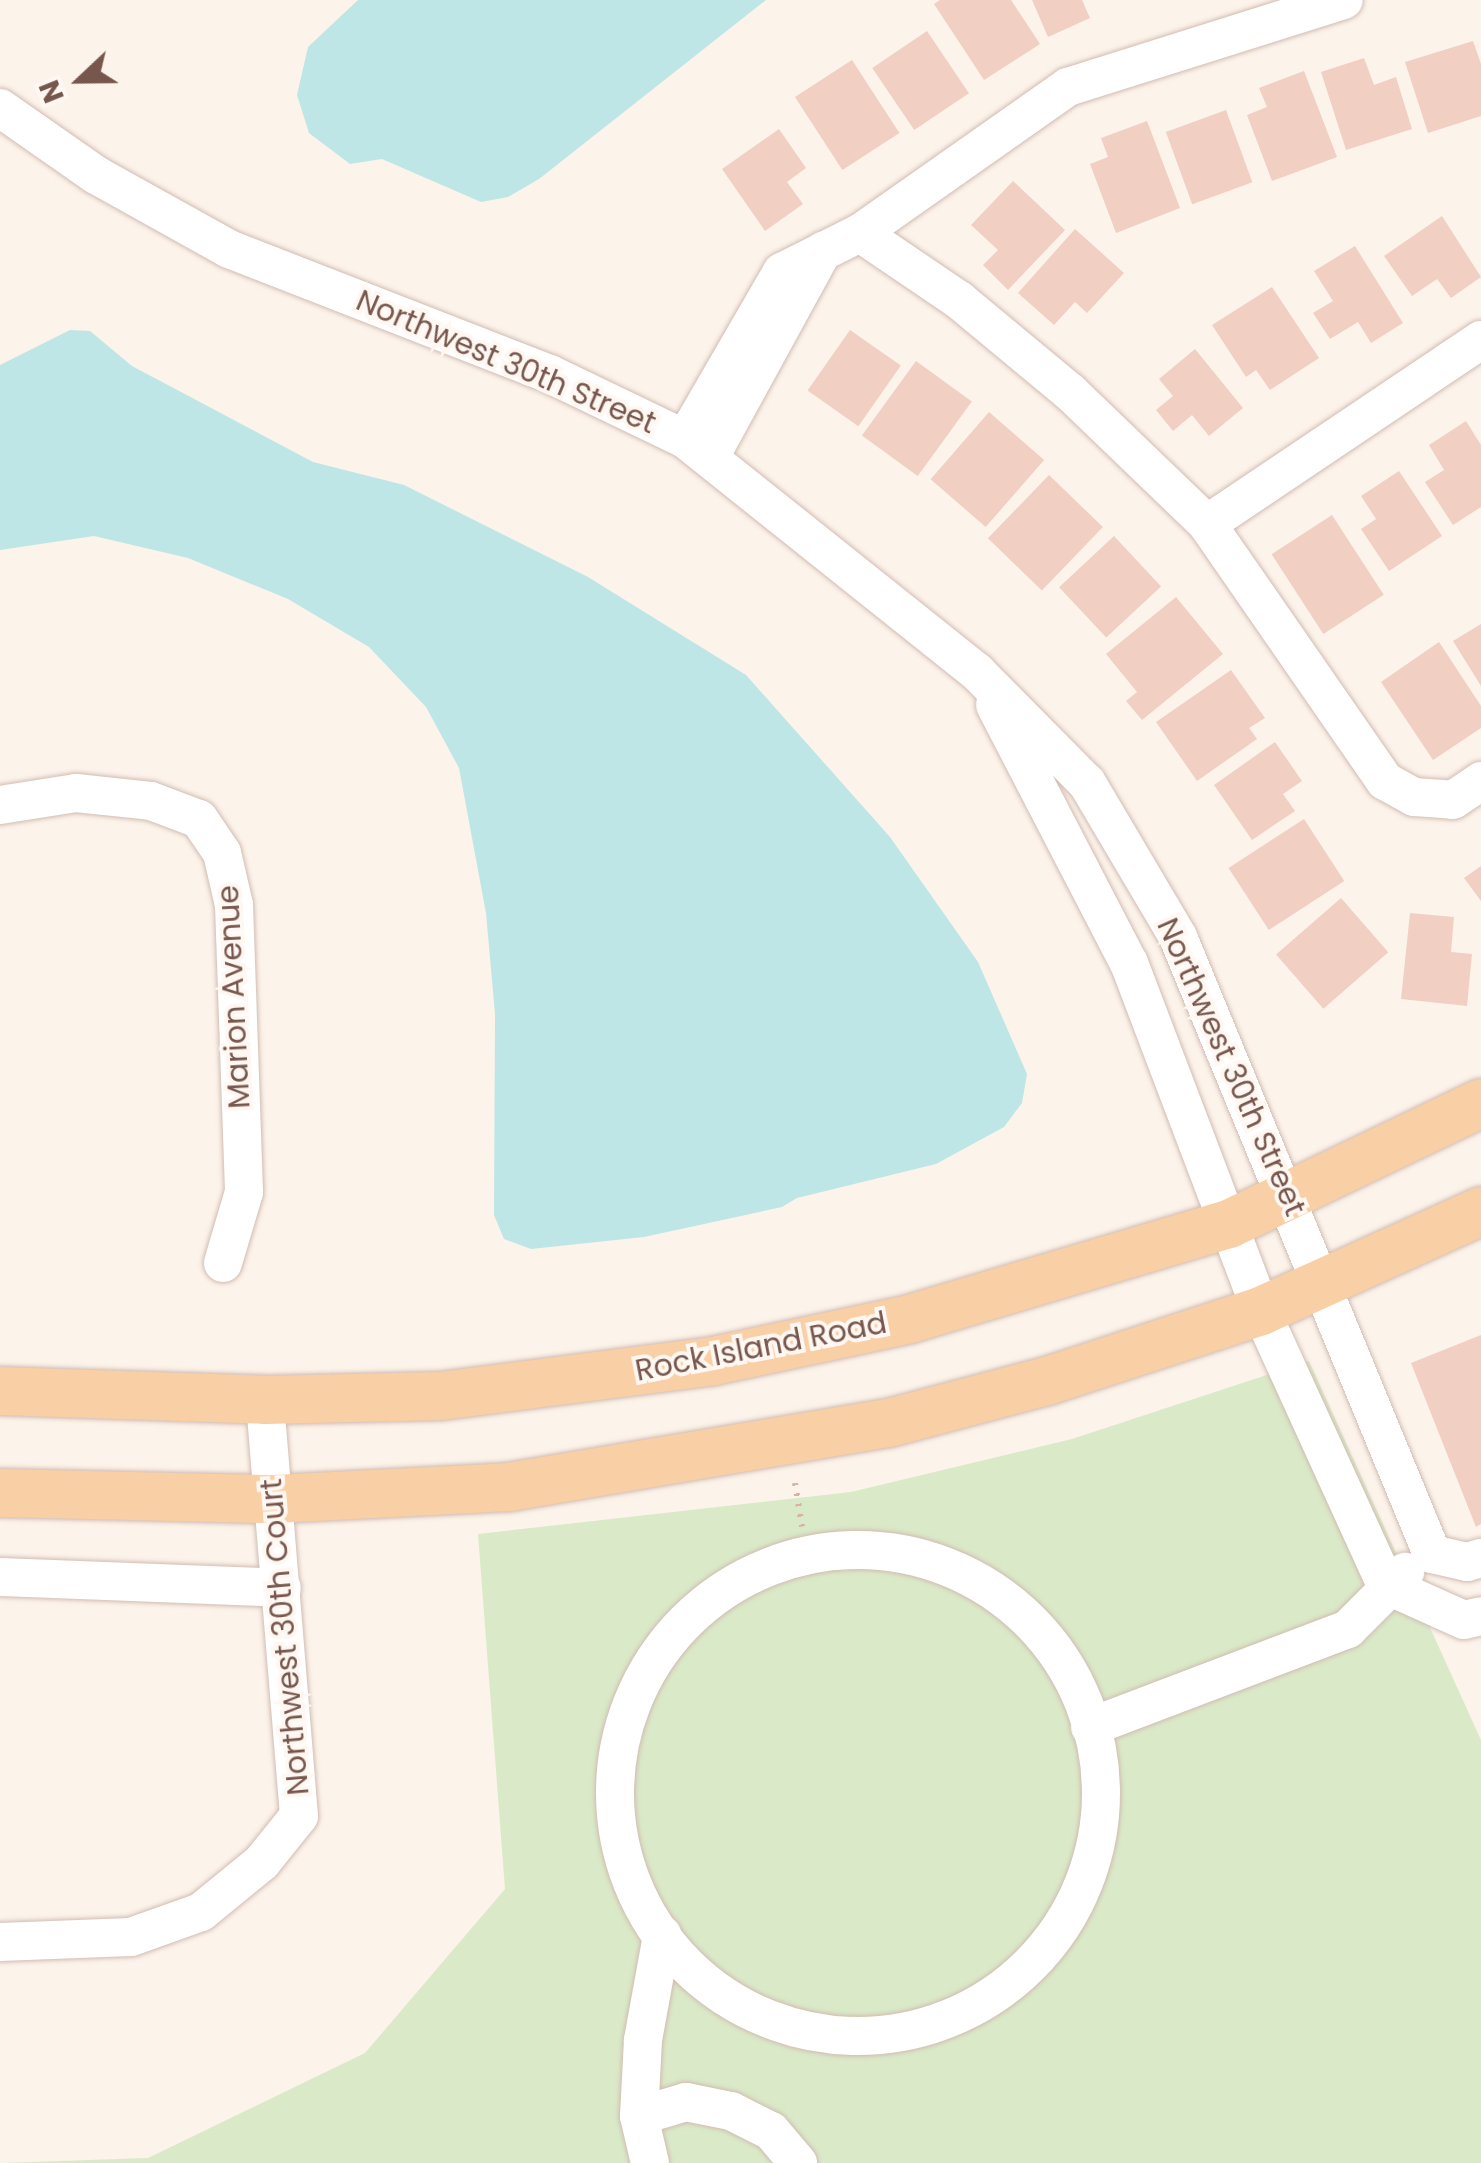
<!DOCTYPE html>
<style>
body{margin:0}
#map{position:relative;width:1481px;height:2163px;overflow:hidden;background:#fcf3ea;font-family:Poppins,sans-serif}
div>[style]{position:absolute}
.green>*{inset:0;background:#daeac8}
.water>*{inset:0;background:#bee6e6}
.building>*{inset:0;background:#f1cfc2;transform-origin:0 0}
.path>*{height:6px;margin-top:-3px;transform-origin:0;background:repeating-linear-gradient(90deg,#d7b2a5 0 2.5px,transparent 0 10.5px)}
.roads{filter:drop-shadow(0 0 2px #d1bcb2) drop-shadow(0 0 2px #d1bcb2)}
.minor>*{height:38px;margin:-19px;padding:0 19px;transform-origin:19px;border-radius:19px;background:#fff}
.minor>.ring{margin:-19px;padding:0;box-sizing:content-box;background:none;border:38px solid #fff;border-radius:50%}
.major>*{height:48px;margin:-24px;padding:0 24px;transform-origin:24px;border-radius:24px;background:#f9cfa5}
span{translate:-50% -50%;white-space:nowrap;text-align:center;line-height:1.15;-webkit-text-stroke:8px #fff7f1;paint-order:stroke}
.street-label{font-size:30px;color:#77574d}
.north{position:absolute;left:30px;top:30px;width:100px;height:100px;-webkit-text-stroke:8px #fff7f1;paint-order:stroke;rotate:248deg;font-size:28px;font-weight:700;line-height:40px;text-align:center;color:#77574d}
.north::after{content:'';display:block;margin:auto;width:35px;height:45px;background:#77574d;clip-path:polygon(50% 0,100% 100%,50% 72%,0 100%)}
</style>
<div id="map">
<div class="green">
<i style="clip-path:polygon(1309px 1361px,1481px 1740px,1481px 2163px,0 2163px,148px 2158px,365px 2053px,505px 1889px,478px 1534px,851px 1492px,1072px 1439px)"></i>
</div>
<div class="water">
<i style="clip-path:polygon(358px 0,766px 0,539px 179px,508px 197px,481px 202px,382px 159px,350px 164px,309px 133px,297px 95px,308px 47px)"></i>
<i style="clip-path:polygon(70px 330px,90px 331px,132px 366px,313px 462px,404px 485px,588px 577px,746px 675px,890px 837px,978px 962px,1027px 1074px,1022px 1103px,1004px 1127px,936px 1164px,797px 1198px,782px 1207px,644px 1237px,531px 1249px,504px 1239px,494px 1215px,495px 1014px,486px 913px,459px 768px,426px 707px,369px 647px,288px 599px,188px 558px,94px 536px,0 550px,0 365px)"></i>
</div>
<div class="building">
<i style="clip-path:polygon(940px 0,1011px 0,1040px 44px,984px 80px,934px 4px)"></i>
<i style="clip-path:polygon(1032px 0,1082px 0,1090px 18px,1048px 37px)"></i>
<i style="left:927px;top:31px;width:75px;height:66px;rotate:56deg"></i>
<i style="clip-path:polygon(1473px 41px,1481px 64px,1481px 116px,1428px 133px,1405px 62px)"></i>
<i style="clip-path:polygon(1364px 58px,1374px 85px,1396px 77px,1412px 129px,1346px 150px,1321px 72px)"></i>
<i style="left:852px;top:60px;width:87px;height:68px;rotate:57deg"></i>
<i style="clip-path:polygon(1304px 71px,1337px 157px,1272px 181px,1247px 115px,1267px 107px,1259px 88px)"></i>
<i style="left:1226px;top:110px;width:77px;height:64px;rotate:70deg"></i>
<i style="clip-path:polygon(1147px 121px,1180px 208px,1116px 233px,1090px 164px,1108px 157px,1101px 138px)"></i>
<i style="clip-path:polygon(779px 129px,806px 168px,787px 182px,803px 204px,765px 231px,722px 169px)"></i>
<i style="clip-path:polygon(1013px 181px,1065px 230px,1008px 290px,983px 265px,998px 250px,971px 225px)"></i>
<i style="clip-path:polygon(1442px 216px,1481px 277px,1451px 298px,1437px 279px,1412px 296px,1384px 256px)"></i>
<i style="clip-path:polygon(1075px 229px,1124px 273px,1087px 313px,1075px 302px,1054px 325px,1018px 293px)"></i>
<i style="clip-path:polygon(1355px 246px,1403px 323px,1371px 343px,1358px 322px,1330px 339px,1313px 313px,1333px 301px,1314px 271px)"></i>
<i style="clip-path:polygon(1272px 287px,1319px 358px,1270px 390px,1256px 370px,1246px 377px,1212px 325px)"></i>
<i style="left:850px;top:330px;width:62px;height:74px;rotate:35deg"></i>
<i style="clip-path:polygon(1195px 349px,1243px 408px,1209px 436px,1192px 415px,1173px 431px,1156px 410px,1173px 396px,1159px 379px)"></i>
<i style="left:916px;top:361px;width:69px;height:92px;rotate:36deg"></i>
<i style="left:989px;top:412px;width:73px;height:89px;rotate:41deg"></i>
<i style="clip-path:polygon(1466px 421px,1481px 445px,1481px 507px,1453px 525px,1425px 482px,1444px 470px,1429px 445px)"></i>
<i style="clip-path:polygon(1399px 471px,1442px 536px,1389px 571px,1361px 529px,1376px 519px,1361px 496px)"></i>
<i style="left:1049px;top:475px;width:75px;height:88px;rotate:44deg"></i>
<i style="left:1332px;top:515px;width:95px;height:72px;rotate:57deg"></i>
<i style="left:1114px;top:536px;width:69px;height:75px;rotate:47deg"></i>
<i style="clip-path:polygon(1176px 597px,1223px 654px,1142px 720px,1126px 701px,1137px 692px,1106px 654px)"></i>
<i style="clip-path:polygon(1481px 624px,1481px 686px,1453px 641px)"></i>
<i style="clip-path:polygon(1439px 642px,1481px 706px,1481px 728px,1433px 760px,1381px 682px)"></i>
<i style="clip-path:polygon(1231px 670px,1265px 718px,1249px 728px,1257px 739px,1197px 781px,1156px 722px)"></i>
<i style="clip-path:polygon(1275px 742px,1302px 781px,1283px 794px,1295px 811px,1252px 840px,1214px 785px)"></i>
<i style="left:1304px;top:819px;width:74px;height:90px;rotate:57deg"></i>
<i style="clip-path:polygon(1481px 866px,1481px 901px,1464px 878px)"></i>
<i style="left:1341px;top:898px;width:72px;height:86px;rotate:49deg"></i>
<i style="clip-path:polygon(1410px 913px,1454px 917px,1451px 952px,1472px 954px,1467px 1006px,1401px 999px)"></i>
<i style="clip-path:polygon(1481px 1335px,1481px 1524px,1476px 1527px,1411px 1363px)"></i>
</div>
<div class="path">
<i style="left:795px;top:1483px;width:44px;rotate:80.8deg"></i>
</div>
<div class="roads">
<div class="minor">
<i style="left:0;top:108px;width:117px;rotate:34.9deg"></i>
<i style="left:96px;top:175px;width:152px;rotate:29.1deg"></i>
<i style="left:229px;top:249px;width:344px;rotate:21.3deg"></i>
<i style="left:550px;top:374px;width:150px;rotate:25.7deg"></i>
<i style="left:685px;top:439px;width:374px;rotate:38.6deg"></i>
<i style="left:977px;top:672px;width:156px;rotate:45.3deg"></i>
<i style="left:1087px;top:783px;width:179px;rotate:59.4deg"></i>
<i style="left:1178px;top:937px;width:667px;rotate:67.62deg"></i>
<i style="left:1432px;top:1554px;width:36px;rotate:13deg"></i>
<i style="left:1467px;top:1562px;width:15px;rotate:-16deg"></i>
<i style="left:860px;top:233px;width:120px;rotate:34.1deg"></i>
<i style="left:959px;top:300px;width:144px;rotate:39.7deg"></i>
<i style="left:1070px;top:392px;width:190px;rotate:43.9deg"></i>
<i style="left:1207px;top:524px;width:313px;rotate:55.3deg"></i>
<i style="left:1385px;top:781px;width:33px;rotate:29deg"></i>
<i style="left:1414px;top:797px;width:39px;rotate:4deg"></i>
<i style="left:1453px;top:800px;width:34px;rotate:-34deg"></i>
<i style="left:685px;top:439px;width:193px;rotate:-59.9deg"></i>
<i style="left:782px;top:272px;width:87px;rotate:-26.6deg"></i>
<i style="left:860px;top:233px;width:254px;rotate:-35.1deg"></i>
<i style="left:1068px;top:87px;width:289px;rotate:-17.5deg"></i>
<i style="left:710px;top:457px;width:235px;rotate:-61.3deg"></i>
<i style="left:1207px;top:524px;width:330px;rotate:-33.9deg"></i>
<i style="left:995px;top:705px;width:291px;rotate:62.6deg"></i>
<i style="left:1129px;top:963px;width:372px;rotate:69.2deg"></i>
<i style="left:1261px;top:1311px;width:301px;rotate:65.5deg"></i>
<i style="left:1386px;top:1585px;width:85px;rotate:24.2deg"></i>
<i style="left:1464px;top:1620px;width:17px;rotate:-13deg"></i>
<i style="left:0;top:805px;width:77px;rotate:-9deg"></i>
<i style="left:76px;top:793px;width:75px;rotate:6.1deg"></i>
<i style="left:151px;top:801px;width:51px;rotate:20.6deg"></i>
<i style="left:199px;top:819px;width:41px;rotate:55.9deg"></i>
<i style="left:222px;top:853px;width:53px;rotate:77deg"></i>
<i style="left:234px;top:905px;width:287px;rotate:88deg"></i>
<i style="left:244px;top:1192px;width:74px;rotate:106.5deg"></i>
<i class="ring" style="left:615px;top:1550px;width:448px;height:448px"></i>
<i style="left:0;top:1577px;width:282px;rotate:2.2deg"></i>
<i style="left:1090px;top:1727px;width:276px;rotate:-20.8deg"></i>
<i style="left:1348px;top:1629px;width:81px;rotate:-45deg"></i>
<i style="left:0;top:1942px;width:131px;rotate:-2.2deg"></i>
<i style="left:131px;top:1937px;width:74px;rotate:-19.7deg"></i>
<i style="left:201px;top:1912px;width:79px;rotate:-39.3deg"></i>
<i style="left:262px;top:1862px;width:59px;rotate:-51.2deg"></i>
<i style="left:299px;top:1816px;width:417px;rotate:-94.7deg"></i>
<i style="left:639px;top:2116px;width:49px;rotate:-16.6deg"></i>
<i style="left:686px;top:2102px;width:46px;rotate:11.3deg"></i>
<i style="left:731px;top:2111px;width:45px;rotate:26.6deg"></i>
<i style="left:771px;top:2131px;width:42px;rotate:49.8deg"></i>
<i style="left:650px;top:2163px;width:48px;rotate:-103.2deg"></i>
<i style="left:639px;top:2116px;width:76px;rotate:-87deg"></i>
<i style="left:643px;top:2040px;width:107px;rotate:-79.7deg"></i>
</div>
<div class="major">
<i style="left:0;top:1391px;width:265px;rotate:1.9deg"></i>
<i style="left:265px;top:1400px;width:176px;rotate:-1.3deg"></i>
<i style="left:441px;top:1396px;width:274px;rotate:-7.3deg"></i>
<i style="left:713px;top:1361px;width:201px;rotate:-12deg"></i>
<i style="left:910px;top:1319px;width:333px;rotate:-16.6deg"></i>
<i style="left:1229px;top:1224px;width:280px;rotate:-25.6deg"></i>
<i style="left:0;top:1493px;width:274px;rotate:1.3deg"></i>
<i style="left:274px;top:1499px;width:235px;rotate:-2.9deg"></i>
<i style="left:509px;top:1487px;width:385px;rotate:-9.6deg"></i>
<i style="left:889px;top:1423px;width:163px;rotate:-14.9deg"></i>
<i style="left:1047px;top:1381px;width:225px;rotate:-18.1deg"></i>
<i style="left:1261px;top:1311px;width:242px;rotate:-24.4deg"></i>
</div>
</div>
<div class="street-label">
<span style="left:506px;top:362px;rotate:23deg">Northwest 30th Street</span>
<span style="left:234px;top:997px;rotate:-93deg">Marion Avenue</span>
<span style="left:1231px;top:1067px;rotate:66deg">Northwest 30th Street</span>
<span style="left:761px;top:1347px;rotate:-11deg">Rock Island Road</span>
<span style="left:285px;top:1637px;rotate:-95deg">Northwest 30th Court</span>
</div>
<div class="north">N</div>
</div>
